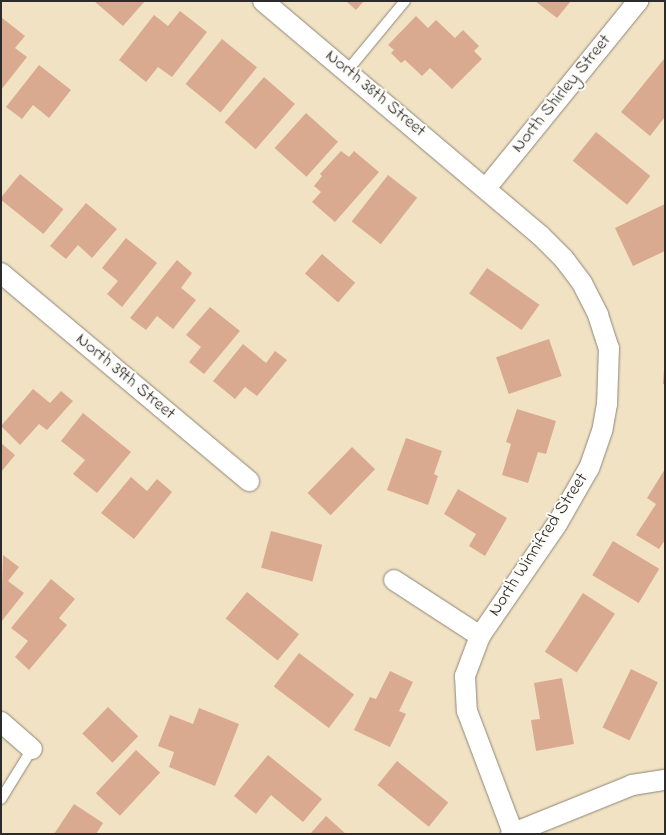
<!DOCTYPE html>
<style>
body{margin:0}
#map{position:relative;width:666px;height:835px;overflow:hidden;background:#f1e2c4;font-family:"Indie Flower",sans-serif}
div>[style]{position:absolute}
.building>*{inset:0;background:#daaa90;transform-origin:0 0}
.roads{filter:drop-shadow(0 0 1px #8e8678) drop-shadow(0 0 1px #8e8678)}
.service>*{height:10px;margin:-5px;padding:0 5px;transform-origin:5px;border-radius:5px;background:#fff}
.minor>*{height:20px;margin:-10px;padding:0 10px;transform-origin:10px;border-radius:10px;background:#fff}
span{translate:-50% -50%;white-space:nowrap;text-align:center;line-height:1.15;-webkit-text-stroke:4px #fdfcf7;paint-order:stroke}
.street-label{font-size:18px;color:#2b2b2b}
.frame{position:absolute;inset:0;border:2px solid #2b2b2b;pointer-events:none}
</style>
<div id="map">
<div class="building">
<i style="clip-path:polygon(94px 1px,145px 1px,123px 26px)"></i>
<i style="clip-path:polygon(346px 1px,364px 1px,356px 10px)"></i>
<i style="clip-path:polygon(535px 1px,571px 1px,557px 18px)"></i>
<i style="clip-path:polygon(180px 11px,207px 32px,172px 77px,158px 67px,146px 82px,119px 60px,154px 15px,168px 26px)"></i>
<i style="clip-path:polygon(416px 16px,428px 28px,436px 20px,455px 38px,463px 30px,479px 46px,474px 51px,482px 59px,452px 89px,430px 68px,422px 76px,405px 60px,401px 63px,391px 53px,394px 50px,388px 45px)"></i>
<i style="clip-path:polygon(1px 17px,25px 36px,15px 48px,27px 57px,1px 90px)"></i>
<i style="left:222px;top:39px;width:45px;height:58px;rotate:39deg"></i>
<i style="clip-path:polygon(664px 59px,665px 117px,650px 136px,621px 112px)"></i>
<i style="clip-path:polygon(39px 65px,71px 90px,49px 118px,33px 105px,22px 119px,6px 107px)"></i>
<i style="left:264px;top:77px;width:41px;height:60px;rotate:41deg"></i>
<i style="left:306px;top:113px;width:43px;height:47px;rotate:42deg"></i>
<i style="left:596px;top:132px;width:70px;height:37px;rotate:39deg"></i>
<i style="clip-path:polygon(341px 151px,349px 157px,354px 151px,379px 172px,335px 222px,312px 202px,321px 192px,314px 186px,322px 176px,320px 174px)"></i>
<i style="left:20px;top:174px;width:56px;height:32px;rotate:39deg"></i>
<i style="left:388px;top:175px;width:37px;height:59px;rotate:38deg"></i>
<i style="clip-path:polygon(86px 203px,117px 229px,92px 258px,78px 245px,66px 259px,50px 246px)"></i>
<i style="clip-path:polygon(665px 204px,665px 251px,633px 266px,615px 228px)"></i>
<i style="clip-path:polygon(126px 238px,157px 263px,122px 307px,107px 294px,118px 281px,102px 268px)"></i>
<i style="left:322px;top:254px;width:44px;height:26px;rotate:41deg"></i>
<i style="clip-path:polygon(177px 260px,192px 273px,181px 288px,196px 300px,173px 329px,157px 316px,146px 330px,130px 318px)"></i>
<i style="left:487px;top:268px;width:64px;height:31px;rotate:35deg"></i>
<i style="clip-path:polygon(210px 307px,240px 331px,204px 374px,189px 362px,201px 347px,186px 335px)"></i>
<i style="left:549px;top:339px;width:39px;height:56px;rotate:71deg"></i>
<i style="clip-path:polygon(243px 344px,266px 363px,275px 351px,287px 360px,257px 396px,245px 387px,235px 399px,213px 381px)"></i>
<i style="clip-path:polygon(664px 369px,665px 369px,665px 384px,663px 384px)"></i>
<i style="clip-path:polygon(33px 389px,50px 403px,61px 391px,73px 401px,47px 430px,39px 424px,20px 445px,1px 426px)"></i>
<i style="clip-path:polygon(517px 409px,556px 421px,546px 454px,538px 452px,528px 483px,502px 475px,511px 444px,506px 442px)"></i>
<i style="clip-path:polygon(83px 413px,131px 452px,97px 493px,73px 474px,85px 460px,61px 441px)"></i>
<i style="clip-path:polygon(406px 438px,442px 451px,434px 474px,438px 476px,428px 505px,387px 490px)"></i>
<i style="clip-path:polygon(1px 443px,15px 455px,1px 472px)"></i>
<i style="left:352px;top:447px;width:32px;height:64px;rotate:44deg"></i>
<i style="clip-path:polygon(665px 469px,665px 540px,659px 549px,636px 535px,656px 504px,647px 498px)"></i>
<i style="clip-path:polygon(131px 477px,147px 491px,157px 479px,172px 492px,134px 539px,101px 513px)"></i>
<i style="clip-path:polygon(458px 489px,507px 518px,485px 556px,469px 546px,476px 534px,444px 514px)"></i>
<i style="left:271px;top:531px;width:53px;height:38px;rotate:15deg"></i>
<i style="left:613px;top:541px;width:54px;height:40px;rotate:31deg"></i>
<i style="clip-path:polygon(3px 555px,19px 567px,8px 581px,24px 593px,1px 622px)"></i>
<i style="clip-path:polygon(51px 579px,75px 599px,59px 618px,67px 625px,29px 670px,15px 657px,28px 641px,11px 628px)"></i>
<i style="left:247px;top:592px;width:67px;height:34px;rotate:39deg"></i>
<i style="left:583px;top:593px;width:38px;height:70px;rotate:33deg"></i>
<i style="left:299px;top:653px;width:69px;height:42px;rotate:37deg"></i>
<i style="left:631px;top:669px;width:30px;height:65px;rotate:26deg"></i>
<i style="clip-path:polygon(390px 671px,413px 682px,399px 711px,406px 714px,390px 747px,354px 730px,370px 697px,376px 699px)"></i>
<i style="clip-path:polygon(562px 678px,574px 744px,536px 751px,531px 720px,540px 719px,534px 683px)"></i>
<i style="left:108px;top:707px;width:42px;height:37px;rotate:44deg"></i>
<i style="clip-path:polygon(199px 708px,239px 724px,215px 786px,169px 767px,174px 752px,158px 746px,170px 715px,193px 724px)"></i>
<i style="left:136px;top:750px;width:33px;height:59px;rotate:43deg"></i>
<i style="clip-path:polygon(268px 755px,322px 799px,303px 822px,271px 795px,256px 814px,234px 796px)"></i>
<i style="left:397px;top:761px;width:66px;height:31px;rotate:39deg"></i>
<i style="clip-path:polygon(74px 804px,103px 823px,96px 834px,54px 834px)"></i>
<i style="clip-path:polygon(326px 816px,346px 834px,310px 834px)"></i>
</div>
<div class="roads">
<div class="service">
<i style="left:347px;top:71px;width:91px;rotate:-50.4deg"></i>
<i style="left:1px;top:799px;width:59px;rotate:-58.2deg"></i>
</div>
<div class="minor">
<i style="left:263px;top:1px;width:363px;rotate:40.2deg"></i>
<i style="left:540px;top:235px;width:34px;rotate:45deg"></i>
<i style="left:564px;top:259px;width:30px;rotate:53deg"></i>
<i style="left:582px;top:283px;width:36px;rotate:63deg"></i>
<i style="left:598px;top:315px;width:35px;rotate:72deg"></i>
<i style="left:609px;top:348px;width:56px;rotate:92deg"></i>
<i style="left:607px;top:404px;width:27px;rotate:100deg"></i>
<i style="left:602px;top:431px;width:39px;rotate:109deg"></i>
<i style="left:589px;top:468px;width:64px;rotate:119.7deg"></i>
<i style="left:557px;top:524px;width:136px;rotate:124.5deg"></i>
<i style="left:480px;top:636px;width:43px;rotate:110.6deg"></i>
<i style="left:465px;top:676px;width:35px;rotate:87deg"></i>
<i style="left:467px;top:711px;width:130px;rotate:69.3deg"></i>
<i style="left:487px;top:187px;width:240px;rotate:-50.9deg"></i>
<i style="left:1px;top:273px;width:324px;rotate:40deg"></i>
<i style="left:394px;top:580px;width:103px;rotate:33.1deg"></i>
<i style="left:1px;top:722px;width:41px;rotate:41.1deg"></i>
<i style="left:511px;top:834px;width:131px;rotate:-22deg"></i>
<i style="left:632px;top:785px;width:33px;rotate:-9deg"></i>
</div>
</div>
<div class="street-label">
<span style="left:375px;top:94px;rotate:40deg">North 38th Street</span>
<span style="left:562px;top:94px;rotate:-51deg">North Shirley Street</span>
<span style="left:125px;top:377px;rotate:40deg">North 39th Street</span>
<span style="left:539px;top:545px;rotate:-57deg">North Winnifred Street</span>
</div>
<div class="frame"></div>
</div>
